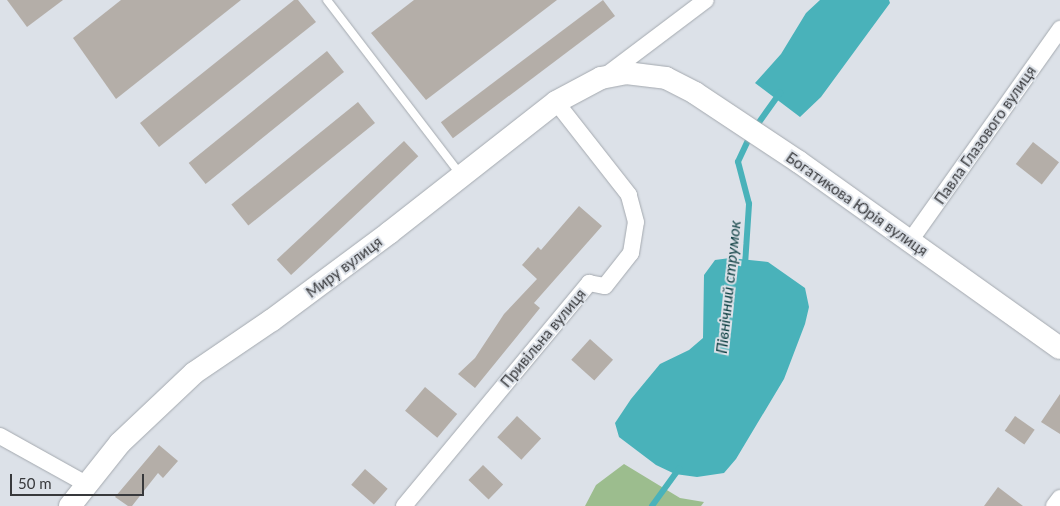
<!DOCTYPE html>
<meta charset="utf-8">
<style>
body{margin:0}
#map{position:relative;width:1060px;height:506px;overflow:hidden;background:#dce1e8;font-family:Lato,sans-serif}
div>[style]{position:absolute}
.green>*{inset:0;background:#9cbd8e}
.water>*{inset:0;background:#49b2ba}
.stream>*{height:5.5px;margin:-2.75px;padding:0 2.75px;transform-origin:2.75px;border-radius:2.75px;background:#49b2ba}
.building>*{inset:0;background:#b4aea8;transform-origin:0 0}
.roads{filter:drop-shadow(0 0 1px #a4a9af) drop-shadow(0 0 1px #a4a9af)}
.lane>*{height:8px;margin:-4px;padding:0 4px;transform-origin:4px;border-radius:4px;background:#fff}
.street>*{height:16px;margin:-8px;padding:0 8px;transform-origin:8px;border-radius:8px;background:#fff}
.secondary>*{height:22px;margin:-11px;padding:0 11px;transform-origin:11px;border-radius:11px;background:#fff}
span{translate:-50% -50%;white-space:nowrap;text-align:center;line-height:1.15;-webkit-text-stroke:4px #dce1e8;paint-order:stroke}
.street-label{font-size:15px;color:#38393c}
.water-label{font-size:16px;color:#0f4043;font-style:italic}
.scale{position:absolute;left:10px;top:474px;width:134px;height:22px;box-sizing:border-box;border:2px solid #38393c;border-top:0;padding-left:6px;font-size:15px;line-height:18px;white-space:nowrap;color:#38393c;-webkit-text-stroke:4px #dce1e8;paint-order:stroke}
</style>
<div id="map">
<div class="green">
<i style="clip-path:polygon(624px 464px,680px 498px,704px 502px,701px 506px,585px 506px,596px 485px)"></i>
</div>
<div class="water">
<i style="clip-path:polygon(820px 0,889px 0,890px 3px,821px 97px,800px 117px,755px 83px,781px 54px,806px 13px)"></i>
<i style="clip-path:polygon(730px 258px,768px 262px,805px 288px,809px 307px,805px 324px,784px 379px,736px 459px,724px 473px,697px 477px,675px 474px,656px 465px,619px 437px,615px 423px,631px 399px,660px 364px,689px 350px,703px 338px,704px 275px,715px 260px)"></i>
</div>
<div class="stream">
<i style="left:755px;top:128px;width:43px;rotate:-54.5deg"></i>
<i style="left:745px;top:265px;width:61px;rotate:-86.2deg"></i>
<i style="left:749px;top:204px;width:43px;rotate:-104.7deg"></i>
<i style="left:738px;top:162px;width:29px;rotate:-65deg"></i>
<i style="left:652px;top:506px;width:46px;rotate:-53.9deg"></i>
</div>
<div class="building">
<i style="clip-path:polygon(7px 0,63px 0,27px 27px)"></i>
<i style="clip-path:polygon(121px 0,241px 0,116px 99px,73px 38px)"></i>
<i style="clip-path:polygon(294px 0,298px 0,316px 22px,159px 147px,140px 123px)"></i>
<i style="clip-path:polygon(414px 0,557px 0,426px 100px,371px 33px)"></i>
<i style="left:603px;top:0;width:20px;height:203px;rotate:53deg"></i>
<i style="left:327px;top:51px;width:27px;height:178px;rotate:51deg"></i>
<i style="left:358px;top:102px;width:27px;height:163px;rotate:51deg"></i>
<i style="left:404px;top:141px;width:21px;height:174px;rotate:47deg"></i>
<i style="left:1033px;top:142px;width:33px;height:28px;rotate:38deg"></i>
<i style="clip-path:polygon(579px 206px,602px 226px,534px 303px,540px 308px,475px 388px,458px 374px,475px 358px,504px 314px,537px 279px,522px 265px,538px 247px,541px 250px)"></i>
<i style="left:590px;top:339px;width:31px;height:28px;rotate:42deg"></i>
<i style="left:425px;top:387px;width:42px;height:31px;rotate:40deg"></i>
<i style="clip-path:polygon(1060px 394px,1060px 434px,1041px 422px)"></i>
<i style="left:517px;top:416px;width:33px;height:29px;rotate:43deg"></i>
<i style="left:1015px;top:416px;width:24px;height:18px;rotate:35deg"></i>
<i style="clip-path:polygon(159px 445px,178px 461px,163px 478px,158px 473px,132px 506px,128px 506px,115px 497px)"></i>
<i style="left:483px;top:465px;width:28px;height:21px;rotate:44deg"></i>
<i style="left:365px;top:469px;width:30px;height:21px;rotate:41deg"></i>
<i style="clip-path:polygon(998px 487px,1023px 506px,984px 506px)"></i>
</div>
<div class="roads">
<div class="lane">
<i style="left:327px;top:0;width:219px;rotate:52.6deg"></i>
</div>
<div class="street">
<i style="left:605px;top:76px;width:126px;rotate:-37deg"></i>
<i style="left:910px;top:241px;width:260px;rotate:-54.7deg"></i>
<i style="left:0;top:436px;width:101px;rotate:29.1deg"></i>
<i style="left:404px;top:506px;width:290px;rotate:-50.3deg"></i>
<i style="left:589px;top:283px;width:16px;rotate:11deg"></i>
<i style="left:605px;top:286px;width:42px;rotate:-51.8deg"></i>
<i style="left:631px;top:253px;width:31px;rotate:-81deg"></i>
<i style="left:636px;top:222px;width:28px;rotate:-105deg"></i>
<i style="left:629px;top:195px;width:118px;rotate:-128.1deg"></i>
<i style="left:1054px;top:506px;width:10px;rotate:-53deg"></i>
</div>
<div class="secondary">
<i style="left:70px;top:506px;width:80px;rotate:-51.6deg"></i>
<i style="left:120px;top:443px;width:102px;rotate:-43.4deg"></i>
<i style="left:194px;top:373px;width:94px;rotate:-34.2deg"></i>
<i style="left:272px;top:320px;width:146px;rotate:-36.6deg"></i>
<i style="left:389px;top:233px;width:212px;rotate:-38.1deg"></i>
<i style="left:556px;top:102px;width:51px;rotate:-28.1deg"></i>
<i style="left:601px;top:78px;width:25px;rotate:-11deg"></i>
<i style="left:626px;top:73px;width:40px;rotate:7.1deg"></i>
<i style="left:666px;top:78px;width:33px;rotate:27deg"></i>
<i style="left:695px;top:93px;width:125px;rotate:33.6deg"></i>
<i style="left:799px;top:162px;width:320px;rotate:35.5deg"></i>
</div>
</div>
<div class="street-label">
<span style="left:985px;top:135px;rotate:-55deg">Павла Глазового вулиця</span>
<span style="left:857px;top:204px;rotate:35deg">Богатикова Юрія вулиця</span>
<span style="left:344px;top:267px;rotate:-37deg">Миру вулиця</span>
<span style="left:543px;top:338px;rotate:-50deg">Привільна вулиця</span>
</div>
<div class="water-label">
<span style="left:728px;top:287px;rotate:-84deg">Північний струмок</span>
</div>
<div class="scale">50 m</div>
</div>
